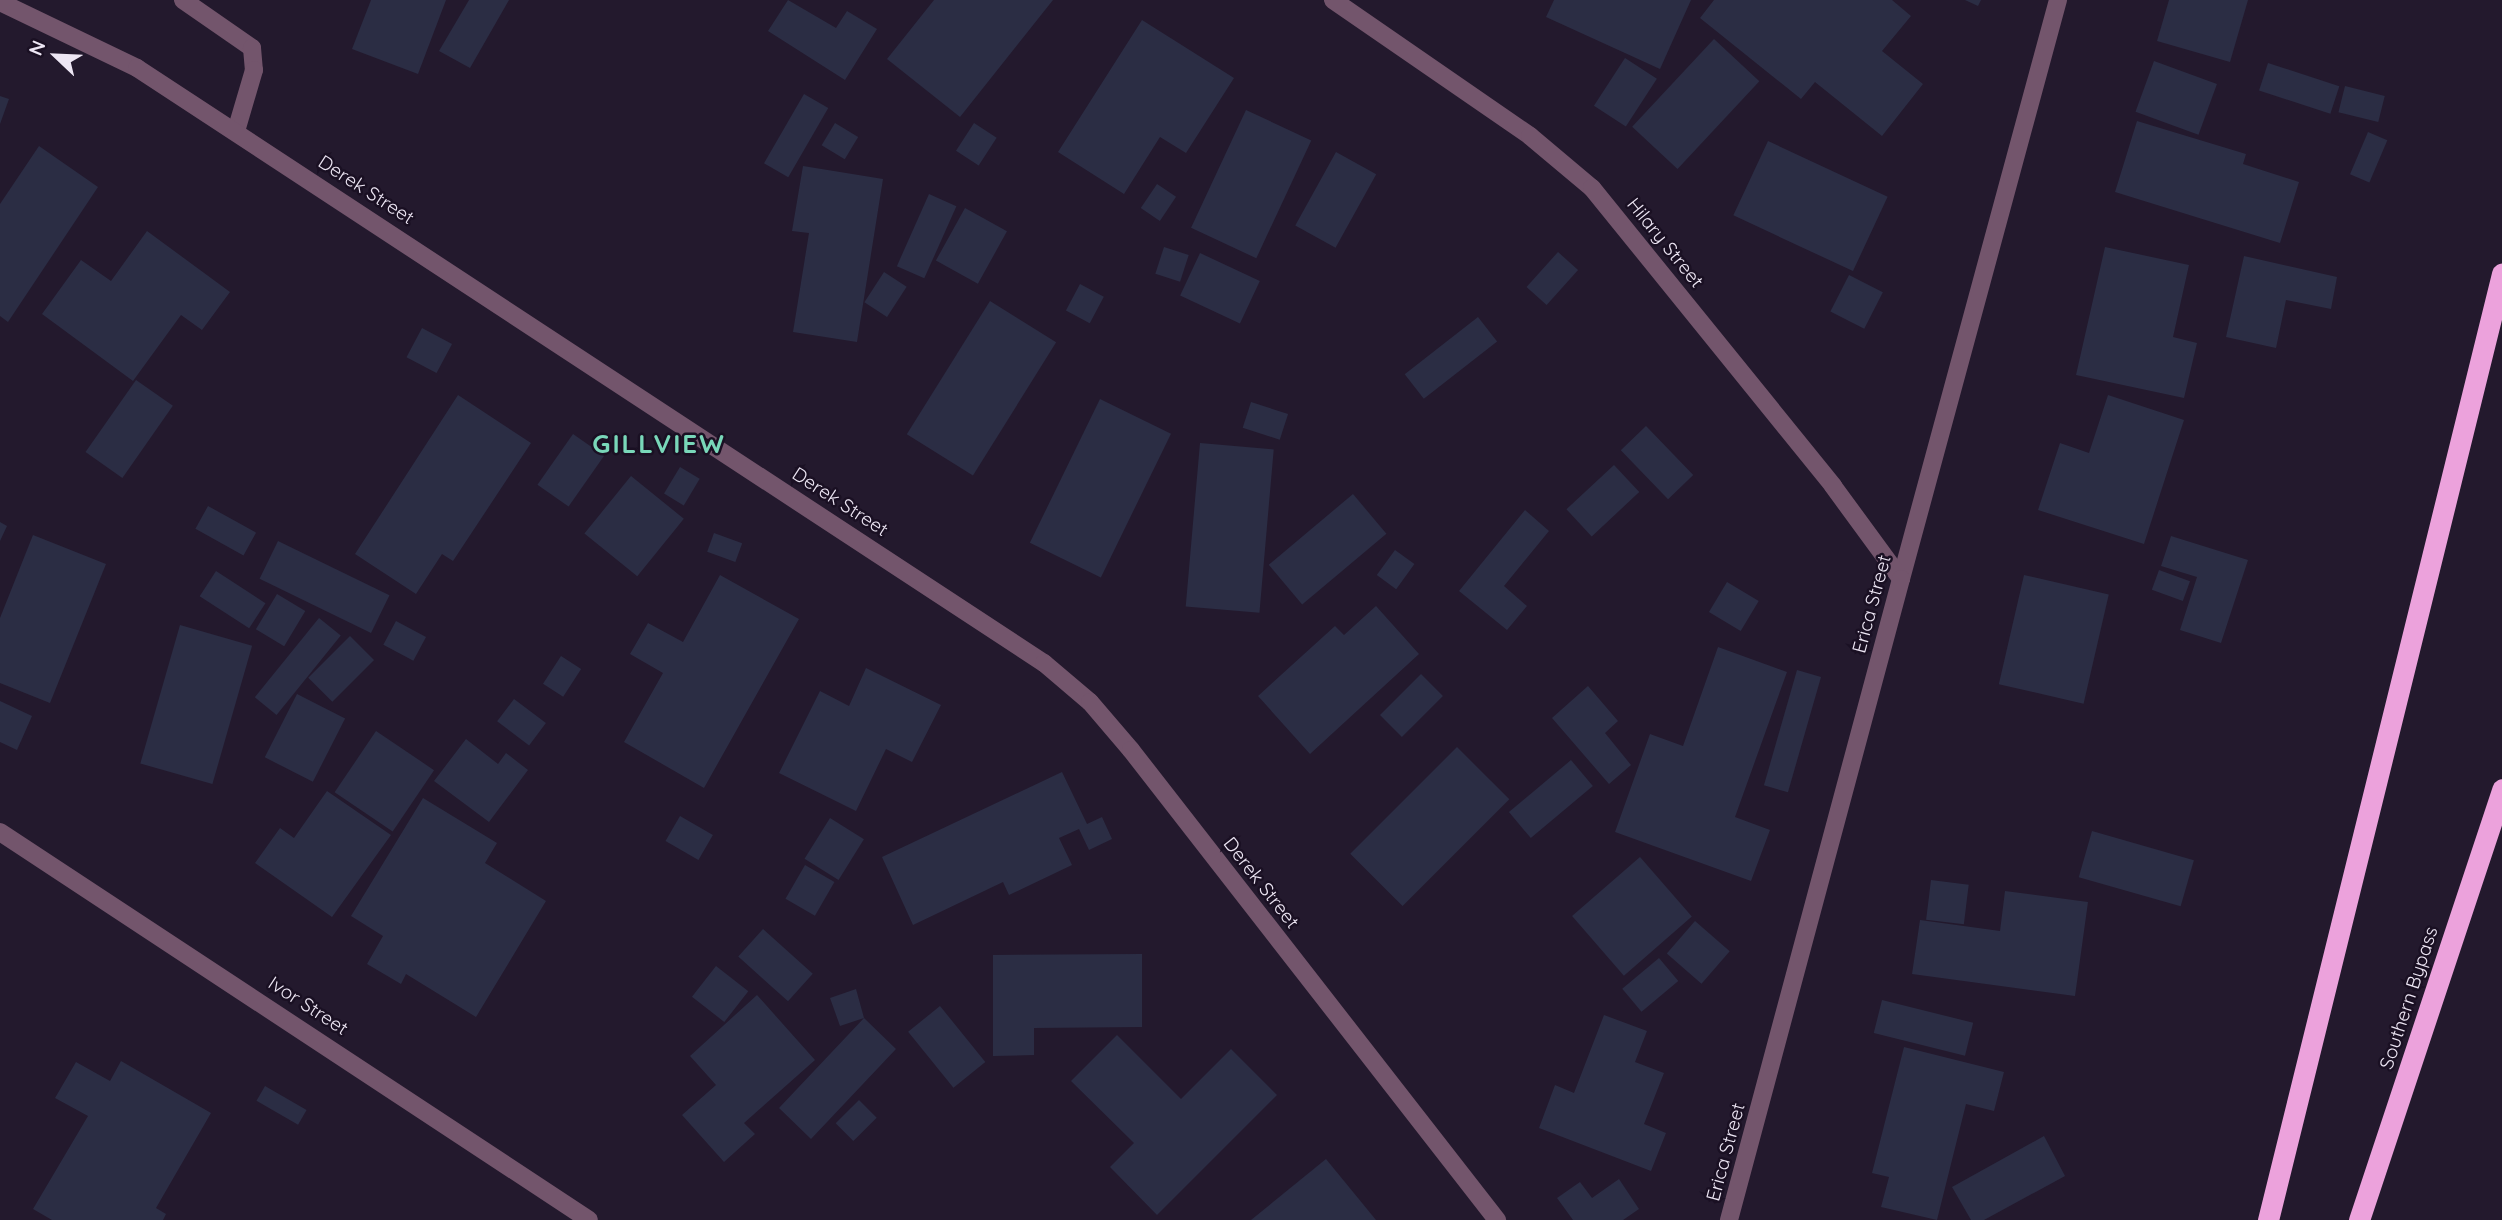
<!DOCTYPE html>
<style>
body{margin:0}
#map{position:relative;width:2502px;height:1220px;overflow:hidden;background:#23192d;font-family:Quicksand,sans-serif}
div>[style]{position:absolute}
.building>*{inset:0;background:#2b2d44;transform-origin:0 0}
.service>*{height:18px;margin:-9px;padding:0 9px;transform-origin:9px;border-radius:9px;background:#73556c}
.minor>*{height:18px;margin:-9px;padding:0 9px;transform-origin:9px;border-radius:9px;background:#73556c}
.tertiary>*{height:18px;margin:-9px;padding:0 9px;transform-origin:9px;border-radius:9px;background:#73556c}
.motorway>*{height:21px;margin:-10.5px;padding:0 10.5px;transform-origin:10.5px;border-radius:10.5px;background:#eca2dc}
span{translate:-50% -50%;white-space:nowrap;text-align:center;line-height:1.15;-webkit-text-stroke:5px #1a1023;paint-order:stroke}
.street-label{font-size:19px;color:#ede6f4}
.district-label{font-size:26px;color:#79d7b9;font-weight:700;letter-spacing:2px}
.north{position:absolute;left:21px;top:21px;width:70px;height:70px;-webkit-text-stroke:5px #1a1023;paint-order:stroke;rotate:293deg;font-size:19px;font-weight:700;line-height:28px;text-align:center;color:#ede6f4}
.north::after{content:'';display:block;margin:auto;width:24px;height:32px;background:#ede6f4;clip-path:polygon(50% 0,100% 100%,50% 72%,0 100%)}
</style>
<div id="map">
<div class="building">
<i style="clip-path:polygon(371px 0,446px 0,418px 74px,352px 49px)"></i>
<i style="clip-path:polygon(469px 0,509px 0,470px 68px,439px 51px)"></i>
<i style="clip-path:polygon(788px 0,836px 28px,847px 11px,877px 29px,845px 80px,768px 31px)"></i>
<i style="clip-path:polygon(934px 0,1053px 0,960px 117px,887px 59px)"></i>
<i style="clip-path:polygon(1554px 0,1691px 0,1660px 69px,1546px 17px)"></i>
<i style="clip-path:polygon(1714px 0,1892px 0,1911px 16px,1882px 51px,1923px 84px,1882px 136px,1815px 82px,1801px 99px,1700px 18px)"></i>
<i style="clip-path:polygon(1965px 0,1981px 0,1978px 6px)"></i>
<i style="clip-path:polygon(2169px 0,2248px 0,2230px 62px,2157px 41px)"></i>
<i style="clip-path:polygon(1142px 20px,1234px 78px,1186px 153px,1160px 137px,1124px 194px,1058px 152px)"></i>
<i style="left:1714px;top:39px;width:62px;height:120px;rotate:43deg"></i>
<i style="left:1625px;top:58px;width:38px;height:57px;rotate:33deg"></i>
<i style="left:2154px;top:61px;width:67px;height:54px;rotate:20deg"></i>
<i style="left:2268px;top:63px;width:75px;height:29px;rotate:18deg"></i>
<i style="left:2345px;top:86px;width:41px;height:27px;rotate:14deg"></i>
<i style="left:804px;top:94px;width:28px;height:80px;rotate:30deg"></i>
<i style="clip-path:polygon(0 96px,9px 99px,0 124px)"></i>
<i style="left:1246px;top:110px;width:72px;height:130px;rotate:25deg"></i>
<i style="clip-path:polygon(2137px 121px,2246px 154px,2243px 164px,2299px 182px,2280px 243px,2115px 192px)"></i>
<i style="left:835px;top:123px;width:27px;height:26px;rotate:31deg"></i>
<i style="left:974px;top:123px;width:27px;height:33px;rotate:33deg"></i>
<i style="left:2368px;top:132px;width:21px;height:46px;rotate:23deg"></i>
<i style="left:1768px;top:141px;width:132px;height:82px;rotate:25deg"></i>
<i style="clip-path:polygon(39px 146px,98px 187px,8px 322px,0 316px,0 204px)"></i>
<i style="left:1336px;top:152px;width:46px;height:84px;rotate:29deg"></i>
<i style="clip-path:polygon(803px 166px,883px 179px,857px 342px,793px 332px,809px 233px,792px 231px)"></i>
<i style="left:1157px;top:184px;width:23px;height:29px;rotate:34deg"></i>
<i style="left:929px;top:194px;width:30px;height:79px;rotate:24deg"></i>
<i style="left:965px;top:208px;width:48px;height:60px;rotate:29deg"></i>
<i style="clip-path:polygon(147px 231px,230px 292px,202px 330px,181px 315px,133px 381px,42px 314px,81px 260px,111px 281px)"></i>
<i style="left:1164px;top:247px;width:26px;height:28px;rotate:18deg"></i>
<i style="clip-path:polygon(2105px 247px,2189px 265px,2173px 337px,2197px 343px,2184px 398px,2076px 375px)"></i>
<i style="left:1558px;top:252px;width:27px;height:47px;rotate:42deg"></i>
<i style="left:1200px;top:253px;width:66px;height:47px;rotate:25deg"></i>
<i style="clip-path:polygon(2244px 256px,2337px 277px,2331px 309px,2286px 300px,2276px 348px,2226px 337px)"></i>
<i style="left:884px;top:272px;width:27px;height:36px;rotate:33deg"></i>
<i style="left:1849px;top:275px;width:38px;height:41px;rotate:27deg"></i>
<i style="left:1080px;top:284px;width:27px;height:30px;rotate:28deg"></i>
<i style="left:990px;top:301px;width:78px;height:157px;rotate:32deg"></i>
<i style="left:1478px;top:317px;width:31px;height:93px;rotate:52deg"></i>
<i style="left:422px;top:328px;width:34px;height:33px;rotate:28deg"></i>
<i style="left:136px;top:380px;width:45px;height:88px;rotate:35deg"></i>
<i style="clip-path:polygon(458px 395px,531px 443px,453px 561px,442px 554px,416px 594px,355px 554px)"></i>
<i style="clip-path:polygon(2108px 395px,2184px 420px,2144px 544px,2038px 510px,2060px 443px,2089px 453px)"></i>
<i style="left:1100px;top:399px;width:79px;height:160px;rotate:26deg"></i>
<i style="left:1251px;top:402px;width:39px;height:27px;rotate:18deg"></i>
<i style="left:1646px;top:426px;width:68px;height:35px;rotate:46deg"></i>
<i style="left:573px;top:434px;width:38px;height:62px;rotate:35deg"></i>
<i style="left:1200px;top:443px;width:74px;height:164px;rotate:5deg"></i>
<i style="left:1614px;top:465px;width:37px;height:65px;rotate:47deg"></i>
<i style="left:680px;top:467px;width:23px;height:31px;rotate:31deg"></i>
<i style="left:631px;top:476px;width:68px;height:74px;rotate:39deg"></i>
<i style="left:1353px;top:494px;width:52px;height:110px;rotate:50deg"></i>
<i style="left:208px;top:506px;width:55px;height:26px;rotate:29deg"></i>
<i style="clip-path:polygon(1525px 510px,1549px 531px,1504px 586px,1527px 606px,1507px 630px,1459px 591px)"></i>
<i style="clip-path:polygon(0 522px,7px 526px,0 541px)"></i>
<i style="left:714px;top:533px;width:30px;height:20px;rotate:20deg"></i>
<i style="clip-path:polygon(33px 535px,106px 564px,50px 703px,0 683px,0 618px)"></i>
<i style="clip-path:polygon(2171px 536px,2248px 560px,2221px 643px,2180px 630px,2197px 577px,2161px 566px)"></i>
<i style="left:278px;top:541px;width:124px;height:42px;rotate:26deg"></i>
<i style="left:1395px;top:550px;width:24px;height:31px;rotate:36deg"></i>
<i style="left:2159px;top:570px;width:33px;height:21px;rotate:20deg"></i>
<i style="left:216px;top:571px;width:59px;height:30px;rotate:33deg"></i>
<i style="clip-path:polygon(720px 575px,799px 619px,704px 788px,624px 742px,663px 673px,630px 654px,648px 623px,683px 642px)"></i>
<i style="left:2024px;top:575px;width:87px;height:112px;rotate:13deg"></i>
<i style="left:1727px;top:582px;width:37px;height:35px;rotate:31deg"></i>
<i style="left:277px;top:594px;width:33px;height:41px;rotate:31deg"></i>
<i style="clip-path:polygon(1376px 606px,1419px 654px,1310px 754px,1258px 696px,1335px 626px,1344px 635px)"></i>
<i style="left:319px;top:618px;width:28px;height:102px;rotate:39deg"></i>
<i style="left:396px;top:621px;width:34px;height:27px;rotate:28deg"></i>
<i style="left:180px;top:625px;width:75px;height:144px;rotate:16deg"></i>
<i style="left:350px;top:636px;width:34px;height:59px;rotate:45deg"></i>
<i style="clip-path:polygon(1718px 647px,1787px 672px,1735px 817px,1770px 830px,1751px 881px,1615px 832px,1650px 734px,1683px 746px)"></i>
<i style="left:561px;top:656px;width:24px;height:33px;rotate:33deg"></i>
<i style="clip-path:polygon(866px 668px,941px 705px,912px 762px,886px 749px,856px 811px,779px 773px,820px 691px,849px 706px)"></i>
<i style="left:1797px;top:670px;width:25px;height:120px;rotate:16deg"></i>
<i style="left:1421px;top:674px;width:31px;height:58px;rotate:45deg"></i>
<i style="clip-path:polygon(1588px 686px,1618px 721px,1605px 733px,1631px 765px,1609px 784px,1552px 718px)"></i>
<i style="left:297px;top:694px;width:54px;height:71px;rotate:27deg"></i>
<i style="left:514px;top:699px;width:40px;height:28px;rotate:37deg"></i>
<i style="clip-path:polygon(0 701px,32px 716px,17px 750px,0 742px)"></i>
<i style="left:376px;top:731px;width:70px;height:74px;rotate:34deg"></i>
<i style="clip-path:polygon(466px 739px,498px 764px,506px 753px,528px 770px,489px 822px,434px 781px)"></i>
<i style="left:1457px;top:747px;width:74px;height:151px;rotate:45deg"></i>
<i style="left:1571px;top:760px;width:34px;height:81px;rotate:50deg"></i>
<i style="clip-path:polygon(1062px 772px,1087px 824px,1102px 817px,1112px 839px,1089px 850px,1079px 829px,1059px 838px,1072px 865px,1009px 895px,1003px 882px,913px 925px,882px 857px)"></i>
<i style="clip-path:polygon(327px 791px,391px 835px,332px 917px,255px 863px,280px 828px,294px 838px)"></i>
<i style="clip-path:polygon(423px 798px,497px 843px,485px 863px,546px 901px,476px 1017px,406px 974px,401px 984px,367px 964px,383px 936px,351px 916px)"></i>
<i style="left:680px;top:816px;width:38px;height:29px;rotate:30deg"></i>
<i style="left:830px;top:818px;width:40px;height:48px;rotate:32deg"></i>
<i style="left:2092px;top:831px;width:106px;height:48px;rotate:16deg"></i>
<i style="left:1640px;top:857px;width:79px;height:90px;rotate:49deg"></i>
<i style="left:805px;top:865px;width:34px;height:39px;rotate:30deg"></i>
<i style="left:1931px;top:880px;width:38px;height:40px;rotate:7deg"></i>
<i style="clip-path:polygon(2005px 891px,2088px 902px,2075px 996px,1912px 974px,1920px 920px,2000px 931px)"></i>
<i style="left:1695px;top:921px;width:46px;height:43px;rotate:41deg"></i>
<i style="left:763px;top:929px;width:67px;height:37px;rotate:42deg"></i>
<i style="clip-path:polygon(1142px 954px,1142px 1027px,1034px 1028px,1034px 1055px,993px 1056px,993px 955px)"></i>
<i style="left:1659px;top:958px;width:30px;height:48px;rotate:50deg"></i>
<i style="left:716px;top:966px;width:41px;height:39px;rotate:38deg"></i>
<i style="clip-path:polygon(856px 989px,864px 1018px,896px 1049px,811px 1139px,779px 1108px,864px 1018px,840px 1026px,830px 998px)"></i>
<i style="clip-path:polygon(757px 995px,815px 1060px,744px 1123px,755px 1134px,724px 1162px,682px 1115px,716px 1085px,690px 1056px)"></i>
<i style="left:1882px;top:1000px;width:94px;height:34px;rotate:14deg"></i>
<i style="left:940px;top:1006px;width:72px;height:41px;rotate:51deg"></i>
<i style="clip-path:polygon(1604px 1015px,1647px 1031px,1635px 1062px,1664px 1073px,1644px 1124px,1666px 1133px,1651px 1171px,1539px 1128px,1555px 1085px,1574px 1093px)"></i>
<i style="clip-path:polygon(1117px 1035px,1181px 1099px,1231px 1049px,1277px 1095px,1157px 1215px,1110px 1167px,1134px 1143px,1071px 1081px)"></i>
<i style="clip-path:polygon(1904px 1047px,2004px 1072px,1994px 1111px,1966px 1104px,1937px 1220px,1881px 1207px,1889px 1177px,1872px 1173px)"></i>
<i style="clip-path:polygon(121px 1061px,211px 1113px,156px 1208px,166px 1214px,163px 1220px,52px 1220px,33px 1209px,88px 1116px,55px 1098px,76px 1062px,110px 1081px)"></i>
<i style="left:265px;top:1086px;width:48px;height:17px;rotate:30deg"></i>
<i style="left:859px;top:1100px;width:25px;height:33px;rotate:45deg"></i>
<i style="clip-path:polygon(2044px 1136px,2065px 1176px,1984px 1220px,1971px 1220px,1952px 1187px)"></i>
<i style="clip-path:polygon(1326px 1159px,1376px 1220px,1251px 1220px)"></i>
<i style="clip-path:polygon(1619px 1179px,1639px 1209px,1623px 1220px,1573px 1220px,1557px 1198px,1580px 1182px,1592px 1198px)"></i>
</div>
<div class="service">
<i style="left:183px;top:0;width:84px;rotate:34.8deg"></i>
<i style="left:252px;top:48px;width:22px;rotate:85deg"></i>
<i style="left:254px;top:70px;width:64px;rotate:106.4deg"></i>
</div>
<div class="minor">
<i style="left:0;top:2px;width:152px;rotate:25.7deg"></i>
<i style="left:137px;top:68px;width:1085px;rotate:33.27deg"></i>
<i style="left:1044px;top:663px;width:60px;rotate:40.3deg"></i>
<i style="left:1090px;top:702px;width:63px;rotate:49.5deg"></i>
<i style="left:1131px;top:750px;width:596px;rotate:52.09deg"></i>
<i style="left:1901px;top:579px;width:600px;rotate:-74.83deg"></i>
<i style="left:0;top:832px;width:705px;rotate:33.37deg"></i>
</div>
<div class="tertiary">
<i style="left:1333px;top:0;width:239px;rotate:34.6deg"></i>
<i style="left:1530px;top:136px;width:81px;rotate:40deg"></i>
<i style="left:1592px;top:188px;width:383px;rotate:51deg"></i>
<i style="left:1833px;top:486px;width:115px;rotate:53.8deg"></i>
<i style="left:1901px;top:579px;width:664px;rotate:105.02deg"></i>
</div>
<div class="motorway">
<i style="left:2268px;top:1220px;width:975px;rotate:-76.11deg"></i>
<i style="left:2359px;top:1220px;width:454px;rotate:-71.6deg"></i>
</div>
<div class="street-label">
<span style="left:366px;top:190px;rotate:33deg">Derek Street</span>
<span style="left:1665px;top:243px;rotate:51deg">Hilary Street</span>
<span style="left:840px;top:502px;rotate:33deg">Derek Street</span>
<span style="left:1872px;top:604px;rotate:-75deg">Erica Street</span>
<span style="left:1261px;top:883px;rotate:52deg">Derek Street</span>
<span style="left:2409px;top:998px;rotate:-72deg">Southern Bypass</span>
<span style="left:308px;top:1006px;rotate:33deg">Ivor Street</span>
<span style="left:1726px;top:1152px;rotate:-75deg">Erica Street</span>
</div>
<div class="district-label">
<span style="left:659px;top:444px">GILLVIEW</span>
</div>
<div class="north">N</div>
</div>
